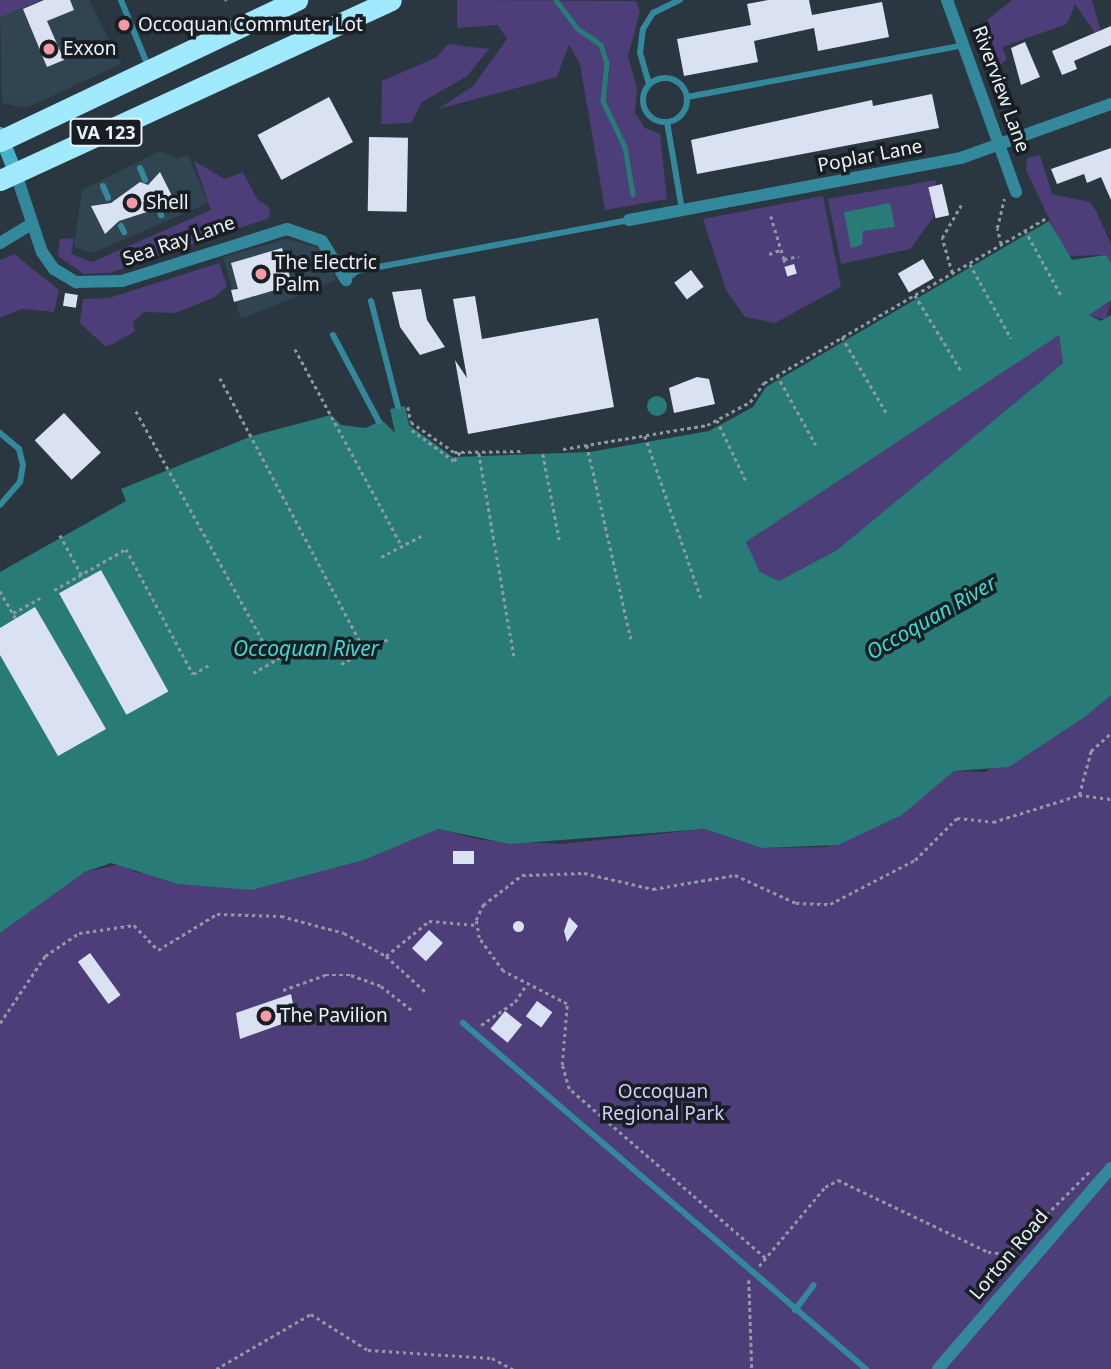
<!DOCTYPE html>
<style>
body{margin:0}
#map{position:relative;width:1111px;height:1369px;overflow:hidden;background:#2a3741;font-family:"Noto Sans",sans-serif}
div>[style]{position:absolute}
.built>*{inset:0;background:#314451}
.green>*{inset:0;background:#4d3d79}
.water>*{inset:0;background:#287b77}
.round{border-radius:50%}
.stream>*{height:4.5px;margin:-2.25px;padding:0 2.25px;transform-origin:2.25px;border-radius:2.25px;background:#287b77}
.building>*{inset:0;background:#dae1f3;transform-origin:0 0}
.path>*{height:2.5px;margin-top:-1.25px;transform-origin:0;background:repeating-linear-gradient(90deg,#909aa3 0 3.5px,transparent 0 7px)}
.lane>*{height:6px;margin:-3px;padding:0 3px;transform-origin:3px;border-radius:3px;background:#33889c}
.lane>.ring{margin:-3px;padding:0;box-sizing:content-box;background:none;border:6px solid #33889c;border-radius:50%}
.street>*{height:12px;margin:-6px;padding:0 6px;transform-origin:6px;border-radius:6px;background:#33889c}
.secondary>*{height:14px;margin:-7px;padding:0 7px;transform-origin:7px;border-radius:7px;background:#47b2cc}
.highway>*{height:21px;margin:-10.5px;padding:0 10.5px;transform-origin:10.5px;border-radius:10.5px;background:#a1e9fd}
.dots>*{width:19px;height:19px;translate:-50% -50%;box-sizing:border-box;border:4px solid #181e22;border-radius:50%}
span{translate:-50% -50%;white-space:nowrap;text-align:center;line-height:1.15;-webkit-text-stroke:7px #181e22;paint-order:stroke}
.shield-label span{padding:2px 5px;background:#181e22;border:2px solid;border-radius:5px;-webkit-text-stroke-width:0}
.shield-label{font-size:18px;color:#ebf3fa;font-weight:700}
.poi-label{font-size:19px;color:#ebf3fa}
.left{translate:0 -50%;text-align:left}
.street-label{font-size:19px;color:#ebf3fa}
.park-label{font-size:19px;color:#d5ccfa}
.water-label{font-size:21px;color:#3bdbd5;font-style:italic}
</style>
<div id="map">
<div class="built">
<i style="clip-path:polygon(0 0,89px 0,121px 64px,26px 108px,2px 103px)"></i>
<i style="clip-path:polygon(160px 151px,177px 159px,188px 155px,208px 203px,93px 253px,74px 247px,82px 190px)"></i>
<i style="clip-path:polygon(286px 239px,324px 249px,336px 280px,241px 319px,223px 257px)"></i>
</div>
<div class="green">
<i style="clip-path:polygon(0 0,41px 0,0 17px)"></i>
<i style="clip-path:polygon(457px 0,636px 1px,640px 12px,628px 56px,637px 89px,635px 113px,645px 128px,660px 134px,667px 199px,605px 210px,580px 64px,569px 45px,557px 77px,438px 109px,473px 86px,507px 39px,498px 25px,457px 28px)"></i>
<i style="clip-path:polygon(1012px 0,1092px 0,1100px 29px,1097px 36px,1075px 4px,1067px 24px,1002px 47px,1007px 59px,992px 73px,976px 29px)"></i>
<i style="clip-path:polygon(448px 44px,489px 49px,467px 76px,422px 102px,411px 123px,381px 124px,382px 81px,437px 57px)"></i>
<i style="clip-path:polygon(1040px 155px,1052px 194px,1090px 202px,1096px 211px,1111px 244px,1111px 263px,1106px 255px,1067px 256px,1026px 170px,1027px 158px)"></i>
<i style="clip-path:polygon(194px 161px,225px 179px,243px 172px,257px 199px,270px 208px,269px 218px,110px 273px,84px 274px,58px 256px,60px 239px,74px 238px,71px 254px,92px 262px,211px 210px)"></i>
<i style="clip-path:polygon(936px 180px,933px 218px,910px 249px,841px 264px,828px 199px)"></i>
<i style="clip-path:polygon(823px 196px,841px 287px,775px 323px,745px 317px,726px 290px,703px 219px)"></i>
<i style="clip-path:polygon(14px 254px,59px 290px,54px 312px,22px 309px,0 318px,0 260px)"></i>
<i style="clip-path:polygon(219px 263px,227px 286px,215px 297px,175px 313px,144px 312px,133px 322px,135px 331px,113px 344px,105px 346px,80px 323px,83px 299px,109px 298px)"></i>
<i style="clip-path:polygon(1111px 300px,1106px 320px,1088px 315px)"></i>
<i style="clip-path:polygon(1059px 334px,1063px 363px,837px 550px,779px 581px,760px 572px,746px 542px)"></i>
<i style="clip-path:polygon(1111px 695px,1111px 1369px,0 1369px,0 933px,85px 872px,121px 864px,135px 872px,252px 890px,364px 860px,438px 829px,482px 840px,561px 844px,705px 829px,762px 848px,827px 847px,894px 819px,954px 771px,985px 772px)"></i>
</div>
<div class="water">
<i style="clip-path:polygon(890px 203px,895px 227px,863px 231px,862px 245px,851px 248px,844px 212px)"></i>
<i style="clip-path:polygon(evenodd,1049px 221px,1072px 260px,1106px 255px,1111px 263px,1111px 300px,1089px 315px,1101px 321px,1111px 315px,1111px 695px,1086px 716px,1009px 767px,954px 771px,902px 815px,838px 845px,762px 848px,705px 829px,510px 844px,438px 829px,364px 860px,252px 890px,178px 884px,111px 863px,85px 872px,0 933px,0 572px,126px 501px,121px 489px,252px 436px,331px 415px,341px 425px,366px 428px,382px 420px,395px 433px,390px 409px,405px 406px,409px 425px,453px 457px,590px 452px,709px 431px,753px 407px,766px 387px,1049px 221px,1059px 335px,1063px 363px,837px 550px,779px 581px,760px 572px,746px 542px,1059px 335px)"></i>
<i class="round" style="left:647px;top:396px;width:20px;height:20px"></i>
</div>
<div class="stream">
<i style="left:556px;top:0;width:35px;rotate:53deg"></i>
<i style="left:577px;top:28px;width:29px;rotate:35deg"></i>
<i style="left:601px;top:45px;width:19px;rotate:72deg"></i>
<i style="left:607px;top:63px;width:38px;rotate:96deg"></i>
<i style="left:603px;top:101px;width:51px;rotate:64.4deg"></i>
<i style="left:625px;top:147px;width:48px;rotate:80.3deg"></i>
</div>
<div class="building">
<i style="clip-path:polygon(44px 0,70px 0,74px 10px,47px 21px,64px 60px,47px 67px,23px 9px)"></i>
<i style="clip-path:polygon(768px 0,809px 0,812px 15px,882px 2px,889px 37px,818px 51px,814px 28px,754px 41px,758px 62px,684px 76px,677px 39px,751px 25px,747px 4px)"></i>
<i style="clip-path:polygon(1111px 26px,1111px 45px,1074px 61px,1077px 69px,1062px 75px,1052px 51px)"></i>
<i style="clip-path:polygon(1025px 42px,1040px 77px,1021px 85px,1011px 48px)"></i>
<i style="clip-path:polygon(932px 94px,939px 128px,697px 174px,691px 140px,872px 100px,873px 106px)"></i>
<i style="left:329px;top:97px;width:51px;height:81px;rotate:62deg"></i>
<i style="left:369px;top:137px;width:39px;height:74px;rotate:1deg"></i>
<i style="clip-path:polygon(1111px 148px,1111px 200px,1101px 177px,1087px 183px,1084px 174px,1057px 184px,1051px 169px)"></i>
<i style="clip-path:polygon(160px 172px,174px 200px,155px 202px,153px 210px,119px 221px,105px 234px,91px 206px,111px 203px,140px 182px,148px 185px)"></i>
<i style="left:942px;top:184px;width:32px;height:14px;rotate:77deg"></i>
<i style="clip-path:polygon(282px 248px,292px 285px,234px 302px,231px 290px,238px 289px,231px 263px)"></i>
<i style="left:923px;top:259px;width:22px;height:29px;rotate:60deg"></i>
<i style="left:794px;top:264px;width:10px;height:10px;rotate:73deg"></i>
<i style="left:691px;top:270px;width:21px;height:21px;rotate:53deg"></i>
<i style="clip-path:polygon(421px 289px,427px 320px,445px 347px,420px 355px,400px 327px,392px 292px)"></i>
<i style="left:65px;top:293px;width:13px;height:13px;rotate:9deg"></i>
<i style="clip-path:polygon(475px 296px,482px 339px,598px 318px,614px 407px,468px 434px,455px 360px,467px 378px,453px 299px)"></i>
<i style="clip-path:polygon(697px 377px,709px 379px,715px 404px,674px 413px,669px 388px)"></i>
<i style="left:64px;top:413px;width:54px;height:40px;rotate:47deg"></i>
<i style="left:101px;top:570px;width:139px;height:48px;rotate:61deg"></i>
<i style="clip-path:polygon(35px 607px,106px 729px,58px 756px,0 655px,0 628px)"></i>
<i style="left:453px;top:851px;width:21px;height:13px"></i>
<i style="clip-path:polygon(569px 917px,578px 926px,567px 942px,564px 931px)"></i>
<i class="round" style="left:512.5px;top:920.5px;width:11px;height:11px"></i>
<i style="left:429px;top:930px;width:19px;height:25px;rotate:43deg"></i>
<i style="left:90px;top:953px;width:52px;height:15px;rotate:54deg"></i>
<i style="clip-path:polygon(291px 994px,296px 1019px,240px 1039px,236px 1013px)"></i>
<i style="left:537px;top:1001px;width:19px;height:19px;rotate:36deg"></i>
<i style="left:505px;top:1011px;width:22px;height:23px;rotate:39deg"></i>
</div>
<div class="path">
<i style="left:226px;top:0;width:1px;rotate:90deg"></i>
<i style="left:771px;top:216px;width:45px;rotate:73.2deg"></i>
<i style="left:784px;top:259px;width:15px;rotate:-11deg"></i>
<i style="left:1025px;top:230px;width:74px;rotate:61deg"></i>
<i style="left:1001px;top:244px;width:16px;rotate:-104deg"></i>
<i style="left:997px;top:228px;width:30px;rotate:-76deg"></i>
<i style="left:769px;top:254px;width:12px;rotate:-20deg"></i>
<i style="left:784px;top:259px;width:7px;rotate:74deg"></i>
<i style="left:970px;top:264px;width:85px;rotate:61deg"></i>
<i style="left:952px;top:273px;width:36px;rotate:-106deg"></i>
<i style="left:942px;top:238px;width:38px;rotate:-60deg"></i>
<i style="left:915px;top:295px;width:90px;rotate:58.6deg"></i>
<i style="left:842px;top:337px;width:87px;rotate:59.6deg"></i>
<i style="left:295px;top:349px;width:224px;rotate:61.5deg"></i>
<i style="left:777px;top:375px;width:80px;rotate:60.9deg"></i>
<i style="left:220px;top:378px;width:309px;rotate:62deg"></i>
<i style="left:408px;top:407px;width:15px;rotate:79deg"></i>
<i style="left:411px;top:422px;width:52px;rotate:34.9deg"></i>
<i style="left:454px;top:452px;width:70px;rotate:-0.8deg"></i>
<i style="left:136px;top:411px;width:286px;rotate:61.1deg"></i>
<i style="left:717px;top:420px;width:70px;rotate:64.5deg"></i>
<i style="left:412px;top:430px;width:52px;rotate:36.4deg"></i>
<i style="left:454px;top:461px;width:11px;rotate:-56deg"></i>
<i style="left:645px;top:436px;width:171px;rotate:70.9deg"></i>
<i style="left:587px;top:445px;width:199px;rotate:77.2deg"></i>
<i style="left:563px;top:449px;width:146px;rotate:-9.5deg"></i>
<i style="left:707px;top:425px;width:49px;rotate:-28.1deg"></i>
<i style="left:750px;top:402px;width:24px;rotate:-54deg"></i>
<i style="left:764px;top:383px;width:327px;rotate:-30.3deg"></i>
<i style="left:479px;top:453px;width:206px;rotate:80.2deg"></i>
<i style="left:543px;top:454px;width:90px;rotate:79.1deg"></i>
<i style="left:60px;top:535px;width:50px;rotate:61.4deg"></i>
<i style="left:381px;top:557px;width:47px;rotate:-27.6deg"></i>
<i style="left:54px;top:590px;width:83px;rotate:-29.7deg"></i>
<i style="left:126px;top:549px;width:142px;rotate:61.8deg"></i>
<i style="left:193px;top:674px;width:18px;rotate:-29deg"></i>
<i style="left:0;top:591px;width:32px;rotate:60deg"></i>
<i style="left:13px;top:613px;width:31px;rotate:-29deg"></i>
<i style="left:341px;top:664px;width:53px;rotate:-28deg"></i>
<i style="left:253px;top:673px;width:46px;rotate:-29.9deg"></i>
<i style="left:1079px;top:795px;width:46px;rotate:-74.7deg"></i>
<i style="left:1091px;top:751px;width:27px;rotate:-42deg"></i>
<i style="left:386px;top:956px;width:55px;rotate:-39.1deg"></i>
<i style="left:429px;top:921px;width:48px;rotate:4.8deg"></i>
<i style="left:283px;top:990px;width:45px;rotate:-19.7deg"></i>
<i style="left:325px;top:975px;width:26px"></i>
<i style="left:351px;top:975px;width:32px;rotate:20deg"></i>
<i style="left:381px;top:986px;width:39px;rotate:38deg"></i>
<i style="left:0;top:1023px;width:81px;rotate:-56.1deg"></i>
<i style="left:45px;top:956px;width:41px;rotate:-34.1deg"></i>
<i style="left:79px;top:933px;width:56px;rotate:-8.3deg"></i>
<i style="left:134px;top:925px;width:35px;rotate:46deg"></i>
<i style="left:158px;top:950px;width:69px;rotate:-31.4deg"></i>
<i style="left:217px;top:914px;width:64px;rotate:1.8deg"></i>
<i style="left:281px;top:916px;width:65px;rotate:15.1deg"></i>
<i style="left:344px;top:933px;width:48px;rotate:28.7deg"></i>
<i style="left:386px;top:956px;width:55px;rotate:42.1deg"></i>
<i style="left:481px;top:1025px;width:41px;rotate:-34.1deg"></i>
<i style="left:515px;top:1002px;width:20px;rotate:-57deg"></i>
<i style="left:765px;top:1258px;width:259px;rotate:-139.2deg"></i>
<i style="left:569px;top:1089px;width:25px;rotate:-106deg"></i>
<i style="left:562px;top:1065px;width:61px;rotate:-85.3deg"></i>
<i style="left:567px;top:1004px;width:72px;rotate:-152.7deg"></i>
<i style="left:503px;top:971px;width:41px;rotate:-126deg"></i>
<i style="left:479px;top:938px;width:18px;rotate:-99deg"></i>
<i style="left:476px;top:920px;width:17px;rotate:-65deg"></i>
<i style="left:483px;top:905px;width:49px;rotate:-37.6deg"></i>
<i style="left:522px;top:875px;width:62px;rotate:-1.8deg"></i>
<i style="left:584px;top:873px;width:71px;rotate:13.1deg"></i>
<i style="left:653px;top:889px;width:83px;rotate:-9.7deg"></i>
<i style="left:735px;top:875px;width:67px;rotate:24.7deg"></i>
<i style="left:796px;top:903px;width:34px;rotate:2deg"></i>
<i style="left:830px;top:904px;width:96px;rotate:-27.4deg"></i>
<i style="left:915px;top:860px;width:59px;rotate:-45deg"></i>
<i style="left:957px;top:818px;width:36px;rotate:6deg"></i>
<i style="left:993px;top:822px;width:90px;rotate:-17.4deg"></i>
<i style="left:1079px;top:795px;width:32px;rotate:7deg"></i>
<i style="left:759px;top:1266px;width:103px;rotate:-50.1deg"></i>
<i style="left:825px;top:1187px;width:15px;rotate:-28deg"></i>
<i style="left:838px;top:1180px;width:166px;rotate:25.6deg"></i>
<i style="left:988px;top:1252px;width:19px;rotate:6deg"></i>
<i style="left:1007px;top:1254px;width:119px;rotate:-45deg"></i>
<i style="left:749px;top:1280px;width:89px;rotate:88.1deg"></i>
<i style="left:216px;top:1369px;width:110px;rotate:-30.1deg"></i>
<i style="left:311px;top:1314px;width:67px;rotate:32.3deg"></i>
<i style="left:368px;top:1350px;width:124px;rotate:3.7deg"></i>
<i style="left:492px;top:1358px;width:24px;rotate:28deg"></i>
</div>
<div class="lane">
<i style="left:121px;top:0;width:71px;rotate:67.8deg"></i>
<i class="ring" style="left:643px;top:78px;width:38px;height:38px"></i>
<i style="left:649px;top:84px;width:32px;rotate:-106deg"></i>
<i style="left:640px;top:53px;width:24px;rotate:-83deg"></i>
<i style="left:643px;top:29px;width:19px;rotate:-58deg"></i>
<i style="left:653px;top:13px;width:30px;rotate:-26deg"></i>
<i style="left:687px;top:97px;width:282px;rotate:-10.6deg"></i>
<i style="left:667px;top:122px;width:89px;rotate:80.3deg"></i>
<i style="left:140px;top:168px;width:13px;rotate:67deg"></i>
<i style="left:103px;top:186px;width:13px;rotate:67deg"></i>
<i style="left:158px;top:207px;width:9px;rotate:69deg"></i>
<i style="left:121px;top:226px;width:7px;rotate:63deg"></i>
<i style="left:346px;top:280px;width:14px;rotate:-39deg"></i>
<i style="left:357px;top:271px;width:277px;rotate:-10.6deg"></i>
<i style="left:371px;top:301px;width:109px;rotate:75.7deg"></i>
<i style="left:333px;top:335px;width:98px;rotate:62.1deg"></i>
<i style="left:0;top:433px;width:25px;rotate:40deg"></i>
<i style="left:19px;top:449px;width:16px;rotate:76deg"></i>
<i style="left:23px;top:465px;width:17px;rotate:100deg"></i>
<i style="left:20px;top:482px;width:30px;rotate:131deg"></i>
<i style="left:463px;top:1023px;width:531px;rotate:40.65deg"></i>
<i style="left:795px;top:1310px;width:31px;rotate:-53deg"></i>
</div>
<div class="street">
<i style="left:947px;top:0;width:204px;rotate:70.2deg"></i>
<i style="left:16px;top:174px;width:82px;rotate:71.6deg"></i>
<i style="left:42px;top:252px;width:21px;rotate:55deg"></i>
<i style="left:54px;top:269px;width:26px;rotate:31deg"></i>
<i style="left:76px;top:282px;width:46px;rotate:-1.2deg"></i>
<i style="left:122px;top:281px;width:173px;rotate:-17.5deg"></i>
<i style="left:287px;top:229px;width:37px;rotate:19deg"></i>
<i style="left:322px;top:241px;width:46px;rotate:58.4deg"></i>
<i style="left:629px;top:220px;width:338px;rotate:-10.6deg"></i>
<i style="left:961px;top:158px;width:159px;rotate:-19.8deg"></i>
<i style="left:0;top:243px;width:35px;rotate:-31deg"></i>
<i style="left:938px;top:1369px;width:265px;rotate:-49.3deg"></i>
</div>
<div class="secondary">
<i style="left:0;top:134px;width:43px;rotate:68.2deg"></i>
</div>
<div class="highway">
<i style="left:0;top:141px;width:329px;rotate:-25.4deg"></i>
<i style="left:0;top:180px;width:430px;rotate:-24.7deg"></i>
</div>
<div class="dots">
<i style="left:124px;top:25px;background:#f49aa6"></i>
<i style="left:49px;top:49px;background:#f49aa6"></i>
<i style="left:132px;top:203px;background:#f49aa6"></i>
<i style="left:261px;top:274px;background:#f49aa6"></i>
<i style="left:266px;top:1016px;background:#f49aa6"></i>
</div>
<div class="shield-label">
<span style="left:106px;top:132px">VA 123</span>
</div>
<div class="poi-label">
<span class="left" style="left:138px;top:25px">Occoquan Commuter Lot</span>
<span class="left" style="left:63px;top:49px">Exxon</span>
<span class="left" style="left:146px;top:203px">Shell</span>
<span class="left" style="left:275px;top:274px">The Electric<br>Palm</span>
<span class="left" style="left:280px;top:1016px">The Pavilion</span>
</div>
<div class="street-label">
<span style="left:1001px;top:89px;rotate:70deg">Riverview Lane</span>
<span style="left:870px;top:156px;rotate:-11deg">Poplar Lane</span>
<span style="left:179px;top:241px;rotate:-19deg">Sea Ray Lane</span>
<span style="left:1009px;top:1255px;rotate:-50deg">Lorton Road</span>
</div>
<div class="park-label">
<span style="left:663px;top:1103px">Occoquan<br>Regional Park</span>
</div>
<div class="water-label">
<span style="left:931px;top:617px;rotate:-30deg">Occoquan River</span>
<span style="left:306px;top:648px">Occoquan River</span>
</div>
</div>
